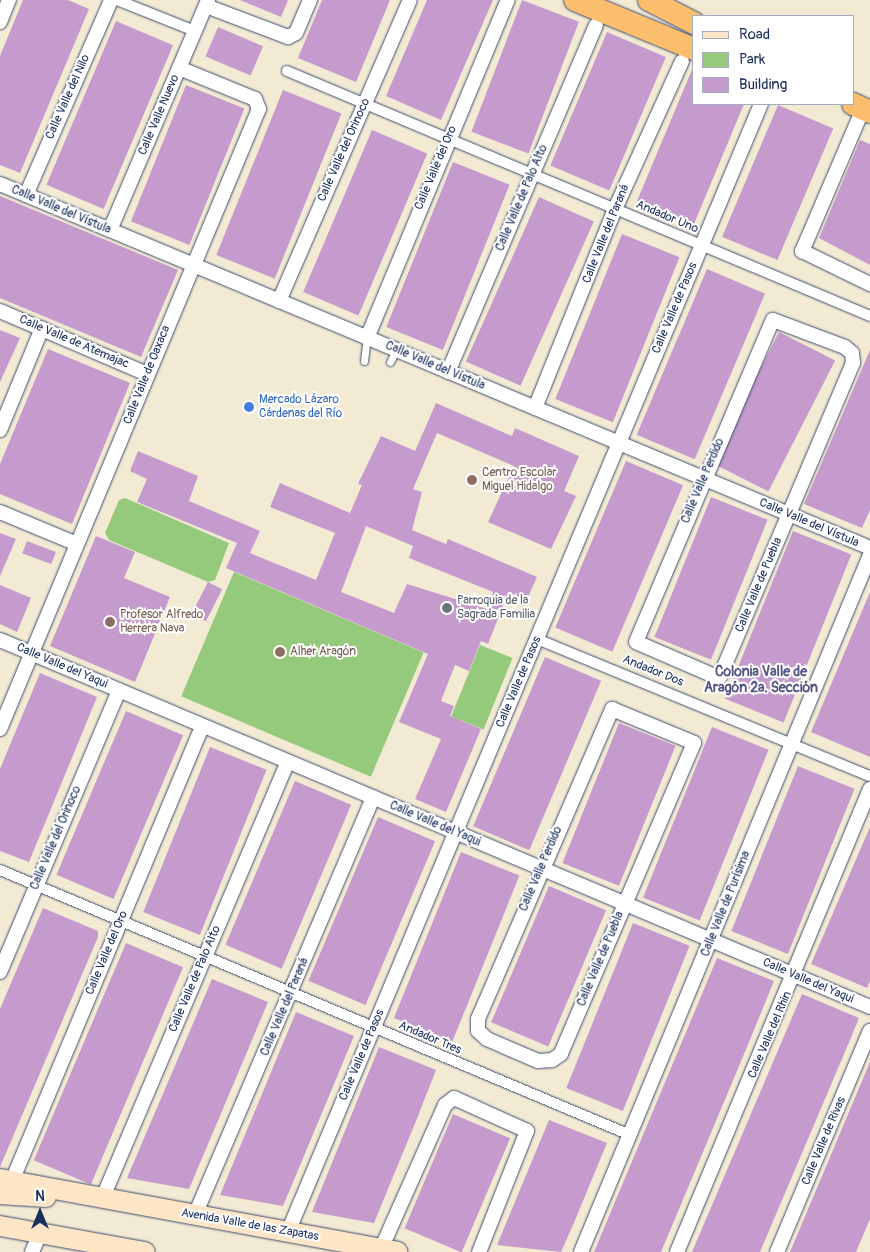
<!DOCTYPE html>
<meta charset="utf-8">
<style>
body{margin:0}
#map{position:relative;width:870px;height:1252px;overflow:hidden;background:#f3ead4;font-family:Pangolin,sans-serif}
div>[style]{position:absolute}
.green>*{inset:0;background:#95ca7c;transform-origin:0 0}
.building>*{inset:0;background:#c49bcc;transform-origin:0 0}
.roads{filter:drop-shadow(0 0 1px #3b4b70) drop-shadow(0 0 1px #3b4b70)}
.service>*{height:7px;margin:-3.5px;padding:0 3.5px;transform-origin:3.5px;border-radius:3.5px;background:#fff}
.pedestrian>*{height:10px;margin:-5px;padding:0 5px;transform-origin:5px;border-radius:5px;background:#fff}
.minor>*{height:14px;margin:-7px;padding:0 7px;transform-origin:7px;border-radius:7px;background:#fff}
.secondary>*{height:20px;margin:-10px;padding:0 10px;transform-origin:10px;border-radius:10px;background:#fde5c5}
.trunk>*{height:22px;margin:-11px;padding:0 11px;transform-origin:11px;border-radius:11px;background:#fabe6d}
.dots>*{width:14px;height:14px;translate:-50% -50%;box-sizing:border-box;border:2px solid #fff;border-radius:50%}
span{translate:-50% -50%;white-space:nowrap;text-align:center;line-height:1.15;-webkit-text-stroke:4px #fff;paint-order:stroke}
.street-label{font-size:12px;color:#1b2f5e}
.shop-label{font-size:12px;color:#366cbe}
.left{translate:0 -50%;text-align:left}
.education-label{font-size:12px;color:#785e54}
.worship-label{font-size:12px;color:#5b616d}
.neighbourhood-label{font-size:14px;color:#565584;font-weight:700}
.legend{position:absolute;left:692px;top:15px;width:162px;height:90px;box-sizing:border-box;background:#fff;border:1px solid #a4acbf;margin:0;padding:6px 9px;list-style:none;font-size:15px;color:#1b2f5e}
.legend li{display:flex;align-items:center;gap:10px;height:25px}
.legend b{width:25px;border:1px solid #a4acbf}
.north{position:absolute;left:15px;top:1187px;width:50px;height:50px;-webkit-text-stroke:4px #fff;paint-order:stroke;rotate:0deg;font-size:14px;font-weight:700;line-height:20px;text-align:center;color:#1b2f5e}
.north::after{content:'';display:block;margin:auto;width:18px;height:22px;background:#1b2f5e;clip-path:polygon(50% 0,100% 100%,50% 72%,0 100%)}
</style>
<div id="map">
<div class="green">
<i style="clip-path:polygon(125px 498px,229px 543px,215px 580px,208px 582px,109px 540px,105px 533px,119px 500px)"></i>
<i style="left:234px;top:572px;width:206px;height:135px;rotate:23deg"></i>
<i style="left:480px;top:645px;width:35px;height:77px;rotate:22deg"></i>
</div>
<div class="building">
<i style="clip-path:polygon(23px 0,68px 0,89px 9px,20px 173px,0 165px,0 56px)"></i>
<i style="clip-path:polygon(240px 0,288px 0,281px 17px)"></i>
<i style="clip-path:polygon(322px 0,390px 0,356px 82px,298px 58px)"></i>
<i style="clip-path:polygon(427px 0,493px 0,441px 120px,386px 96px)"></i>
<i style="left:522px;top:0;width:61px;height:141px;rotate:21deg"></i>
<i style="left:116px;top:21px;width:62px;height:178px;rotate:23deg"></i>
<i style="left:218px;top:27px;width:49px;height:32px;rotate:23deg"></i>
<i style="left:607px;top:32px;width:64px;height:145px;rotate:23deg"></i>
<i style="clip-path:polygon(694px 65px,694px 104px,744px 104px,694px 224px,637px 201px)"></i>
<i style="left:186px;top:85px;width:63px;height:147px;rotate:22deg"></i>
<i style="left:283px;top:90px;width:63px;height:178px;rotate:22deg"></i>
<i style="left:778px;top:105px;width:60px;height:143px;rotate:23deg"></i>
<i style="left:372px;top:130px;width:60px;height:176px;rotate:23deg"></i>
<i style="clip-path:polygon(860px 140px,870px 144px,870px 265px,819px 238px)"></i>
<i style="left:453px;top:162px;width:61px;height:178px;rotate:22deg"></i>
<i style="clip-path:polygon(0 196px,178px 270px,141px 357px,0 298px)"></i>
<i style="left:539px;top:197px;width:60px;height:180px;rotate:24deg"></i>
<i style="left:622px;top:234px;width:62px;height:178px;rotate:22deg"></i>
<i style="left:707px;top:269px;width:63px;height:180px;rotate:23deg"></i>
<i style="clip-path:polygon(0 330px,20px 338px,0 382px)"></i>
<i style="left:779px;top:332px;width:63px;height:147px;rotate:27deg"></i>
<i style="clip-path:polygon(48px 349px,130px 383px,72px 524px,0 494px,0 464px)"></i>
<i style="clip-path:polygon(870px 350px,870px 510px,862px 528px,804px 504px)"></i>
<i style="clip-path:polygon(evenodd,436px 403px,512px 436px,515px 428px,579px 456px,564px 491px,576px 496px,551px 549px,488px 522px,514px 466px,437px 433px,413px 489px,422px 492px,412px 530px,446px 544px,448px 539px,537px 577px,524px 606px,506px 598px,488px 644px,481px 641px,469px 671px,455px 665px,441px 701px,454px 706px,450px 716px,481px 729px,446px 812px,415px 799px,441px 739px,399px 722px,428px 654px,226px 568px,237px 543px,137px 502px,147px 479px,130px 471px,138px 451px,198px 476px,189px 501px,260px 531px,250px 553px,316px 580px,335px 533px,270px 507px,280px 483px,350px 513px,362px 485px,358px 484px,381px 436px,415px 451px,436px 403px,366px 526px,413px 546px,409px 558px,493px 592px,487px 609px,407px 584px,394px 613px,341px 592px,366px 526px)"></i>
<i style="left:626px;top:461px;width:62px;height:181px;rotate:23deg"></i>
<i style="left:711px;top:497px;width:61px;height:151px;rotate:22deg"></i>
<i style="left:793px;top:531px;width:63px;height:181px;rotate:22deg"></i>
<i style="clip-path:polygon(0 533px,16px 539px,0 576px)"></i>
<i style="clip-path:polygon(96px 536px,135px 552px,124px 578px,170px 597px,135px 682px,50px 646px)"></i>
<i style="left:27px;top:541px;width:31px;height:13px;rotate:21deg"></i>
<i style="left:208px;top:582px;width:16px;height:36px;rotate:27deg"></i>
<i style="clip-path:polygon(0 585px,31px 598px,17px 632px,0 624px)"></i>
<i style="clip-path:polygon(870px 592px,870px 757px,811px 732px)"></i>
<i style="left:545px;top:657px;width:61px;height:184px;rotate:23deg"></i>
<i style="clip-path:polygon(40px 673px,97px 697px,29px 862px,0 851px,0 769px)"></i>
<i style="left:126px;top:711px;width:62px;height:178px;rotate:23deg"></i>
<i style="left:619px;top:723px;width:61px;height:151px;rotate:22deg"></i>
<i style="left:712px;top:727px;width:61px;height:184px;rotate:22deg"></i>
<i style="left:210px;top:747px;width:61px;height:178px;rotate:22deg"></i>
<i style="left:798px;top:766px;width:61px;height:178px;rotate:22deg"></i>
<i style="left:295px;top:781px;width:61px;height:178px;rotate:23deg"></i>
<i style="left:378px;top:817px;width:62px;height:178px;rotate:23deg"></i>
<i style="clip-path:polygon(870px 827px,870px 981px,867px 988px,811px 964px)"></i>
<i style="left:461px;top:852px;width:63px;height:179px;rotate:22deg"></i>
<i style="left:549px;top:886px;width:62px;height:148px;rotate:23deg"></i>
<i style="clip-path:polygon(43px 908px,98px 931px,98px 937px,0 1167px,0 1009px)"></i>
<i style="left:633px;top:923px;width:61px;height:178px;rotate:22deg"></i>
<i style="left:126px;top:943px;width:62px;height:236px;rotate:23deg"></i>
<i style="clip-path:polygon(717px 958px,774px 981px,747px 1047px,661px 1252px,594px 1252px)"></i>
<i style="clip-path:polygon(212px 979px,268px 1002px,247px 1052px,189px 1189px,127px 1178px)"></i>
<i style="clip-path:polygon(802px 994px,859px 1018px,850px 1040px,760px 1252px,692px 1252px)"></i>
<i style="clip-path:polygon(296px 1012px,354px 1036px,296px 1175px,283px 1206px,220px 1195px)"></i>
<i style="clip-path:polygon(379px 1047px,436px 1070px,416px 1121px,374px 1223px,312px 1212px)"></i>
<i style="clip-path:polygon(870px 1062px,870px 1219px,856px 1252px,790px 1252px)"></i>
<i style="left:453px;top:1114px;width:62px;height:124px;rotate:23deg"></i>
<i style="clip-path:polygon(549px 1120px,607px 1143px,573px 1225px,561px 1252px,497px 1245px)"></i>
</div>
<div class="roads">
<div class="service">
<i style="left:364px;top:361px;width:23px;rotate:-83deg"></i>
<i style="left:390px;top:362px;width:13px;rotate:-63deg"></i>
</div>
<div class="pedestrian">
<i style="left:117px;top:0;width:84px;rotate:21.7deg"></i>
<i style="left:287px;top:71px;width:632px;rotate:22.79deg"></i>
<i style="left:537px;top:639px;width:360px;rotate:22.4deg"></i>
<i style="left:0;top:870px;width:683px;rotate:22.81deg"></i>
</div>
<div class="minor">
<i style="left:206px;top:6px;width:88px;rotate:20.7deg"></i>
<i style="left:288px;top:37px;width:9px;rotate:-27deg"></i>
<i style="left:296px;top:33px;width:36px;rotate:-67deg"></i>
<i style="left:0;top:22px;width:24px;rotate:-68deg"></i>
<i style="left:863px;top:109px;width:155px;rotate:113.2deg"></i>
<i style="left:802px;top:251px;width:76px;rotate:25.9deg"></i>
<i style="left:0;top:184px;width:943px;rotate:22.7deg"></i>
<i style="left:26px;top:195px;width:213px;rotate:-66.4deg"></i>
<i style="left:110px;top:230px;width:250px;rotate:-66.9deg"></i>
<i style="left:279px;top:301px;width:328px;rotate:-66.5deg"></i>
<i style="left:0;top:311px;width:160px;rotate:23.2deg"></i>
<i style="left:773px;top:320px;width:77px;rotate:20.6deg"></i>
<i style="left:845px;top:347px;width:9px;rotate:41deg"></i>
<i style="left:852px;top:353px;width:10px;rotate:84deg"></i>
<i style="left:853px;top:363px;width:342px;rotate:113deg"></i>
<i style="left:719px;top:678px;width:90px;rotate:-156.6deg"></i>
<i style="left:636px;top:642px;width:350px;rotate:-67deg"></i>
<i style="left:367px;top:338px;width:366px;rotate:-67.4deg"></i>
<i style="left:448px;top:372px;width:377px;rotate:-66.9deg"></i>
<i style="left:535px;top:408px;width:214px;rotate:-68.1deg"></i>
<i style="left:615px;top:209px;width:162px;rotate:-65.6deg"></i>
<i style="left:0;top:430px;width:110px;rotate:-67.6deg"></i>
<i style="left:0;top:512px;width:83px;rotate:22.6deg"></i>
<i style="left:0;top:640px;width:944px;rotate:22.87deg"></i>
<i style="left:612px;top:709px;width:89px;rotate:22.5deg"></i>
<i style="left:694px;top:743px;width:338px;rotate:113.2deg"></i>
<i style="left:561px;top:1054px;width:11px;rotate:146deg"></i>
<i style="left:552px;top:1060px;width:14px;rotate:176deg"></i>
<i style="left:538px;top:1061px;width:56px;rotate:-156.7deg"></i>
<i style="left:487px;top:1039px;width:12px;rotate:-138deg"></i>
<i style="left:478px;top:1031px;width:12px;rotate:-90deg"></i>
<i style="left:478px;top:1019px;width:338px;rotate:-66.6deg"></i>
<i style="left:0;top:729px;width:672px;rotate:-67.33deg"></i>
<i style="left:259px;top:109px;width:11px;rotate:-112deg"></i>
<i style="left:255px;top:99px;width:82px;rotate:-157.8deg"></i>
<i style="left:0;top:972px;width:306px;rotate:-67.1deg"></i>
<i style="left:12px;top:1181px;width:493px;rotate:-67.3deg"></i>
<i style="left:103px;top:1197px;width:473px;rotate:-67deg"></i>
<i style="left:195px;top:1215px;width:454px;rotate:-66.9deg"></i>
<i style="left:288px;top:1232px;width:1223px;rotate:-67.25deg"></i>
<i style="left:381px;top:1249px;width:158px;rotate:-66deg"></i>
<i style="left:445px;top:1105px;width:11px;rotate:-38deg"></i>
<i style="left:454px;top:1098px;width:80px;rotate:24.3deg"></i>
<i style="left:527px;top:1131px;width:130px;rotate:111.6deg"></i>
<i style="left:32px;top:1252px;width:21px;rotate:-67deg"></i>
<i style="left:581px;top:1252px;width:755px;rotate:-67.48deg"></i>
<i style="left:677px;top:1252px;width:502px;rotate:-67.37deg"></i>
<i style="left:777px;top:1252px;width:240px;rotate:-67.2deg"></i>
</div>
<div class="secondary">
<i style="left:0;top:1179px;width:404px;rotate:10.4deg"></i>
<i style="left:0;top:1194px;width:46px;rotate:3.7deg"></i>
<i style="left:0;top:1226px;width:147px;rotate:10.2deg"></i>
</div>
<div class="trunk">
<i style="left:575px;top:0;width:129px;rotate:22.4deg"></i>
<i style="left:649px;top:0;width:51px;rotate:27.1deg"></i>
<i style="left:853px;top:104px;width:19px;rotate:25deg"></i>
</div>
</div>
<div class="dots">
<i style="left:249px;top:407px;background:#3f7fe0"></i>
<i style="left:472px;top:480px;background:#8d6e63"></i>
<i style="left:447px;top:608px;background:#6b7280"></i>
<i style="left:110px;top:622px;background:#8d6e63"></i>
<i style="left:280px;top:652px;background:#8d6e63"></i>
</div>
<div class="street-label">
<span style="left:68px;top:97px;rotate:-66deg">Calle Valle del Nilo</span>
<span style="left:159px;top:115px;rotate:-67deg">Calle Valle Nuevo</span>
<span style="left:344px;top:150px;rotate:-66deg">Calle Valle del Orinoco</span>
<span style="left:436px;top:168px;rotate:-67deg">Calle Valle del Oro</span>
<span style="left:522px;top:198px;rotate:-67deg">Calle Valle de Palo Alto</span>
<span style="left:61px;top:210px;rotate:23deg">Calle Valle del Vístula</span>
<span style="left:667px;top:217px;rotate:23deg">Andador Uno</span>
<span style="left:606px;top:234px;rotate:-68deg">Calle Valle del Paraná</span>
<span style="left:675px;top:308px;rotate:-67deg">Calle Valle de Pasos</span>
<span style="left:74px;top:342px;rotate:23deg">Calle Valle de Atemajac</span>
<span style="left:435px;top:366px;rotate:23deg">Calle Valle del Vístula</span>
<span style="left:147px;top:375px;rotate:-68deg">Calle Valle de Oaxaca</span>
<span style="left:703px;top:481px;rotate:-67deg">Calle Valle Perdido</span>
<span style="left:809px;top:523px;rotate:23deg">Calle Valle del Vístula</span>
<span style="left:759px;top:585px;rotate:-67deg">Calle Valle de Puebla</span>
<span style="left:62px;top:666px;rotate:23deg">Calle Valle del Yaqui</span>
<span style="left:653px;top:671px;rotate:22deg">Andador Dos</span>
<span style="left:519px;top:682px;rotate:-67deg">Calle Valle de Pasos</span>
<span style="left:435px;top:824px;rotate:23deg">Calle Valle del Yaqui</span>
<span style="left:56px;top:838px;rotate:-67deg">Calle Valle del Orinoco</span>
<span style="left:541px;top:869px;rotate:-67deg">Calle Valle Perdido</span>
<span style="left:726px;top:904px;rotate:-68deg">Calle Valle de Purísima</span>
<span style="left:107px;top:953px;rotate:-67deg">Calle Valle del Oro</span>
<span style="left:601px;top:959px;rotate:-67deg">Calle Valle de Puebla</span>
<span style="left:195px;top:979px;rotate:-67deg">Calle Valle de Palo Alto</span>
<span style="left:808px;top:981px;rotate:23deg">Calle Valle del Yaqui</span>
<span style="left:285px;top:1007px;rotate:-67deg">Calle Valle del Paraná</span>
<span style="left:770px;top:1035px;rotate:-67deg">Calle Valle del Rhin</span>
<span style="left:430px;top:1038px;rotate:23deg">Andador Tres</span>
<span style="left:362px;top:1055px;rotate:-67deg">Calle Valle de Pasos</span>
<span style="left:824px;top:1141px;rotate:-67deg">Calle Valle de Rivas</span>
<span style="left:250px;top:1225px;rotate:10deg">Avenida Valle de las Zapatas</span>
</div>
<div class="shop-label">
<span class="left" style="left:259px;top:407px">Mercado Lázaro<br>Cárdenas del Río</span>
</div>
<div class="education-label">
<span class="left" style="left:482px;top:480px">Centro Escolar<br>Miguel Hidalgo</span>
<span class="left" style="left:120px;top:622px">Profesor Alfredo<br>Herrera Nava</span>
<span class="left" style="left:290px;top:652px">Alher Aragón</span>
</div>
<div class="worship-label">
<span class="left" style="left:457px;top:608px">Parroquia de la<br>Sagrada Familia</span>
</div>
<div class="neighbourhood-label">
<span style="left:761px;top:680px">Colonia Valle de<br>Aragón 2a. Sección</span>
</div>
<ul class="legend">
<li><b style="height:6px;background:#fde5c5"></b>Road</li>
<li><b style="height:14px;background:#95ca7c"></b>Park</li>
<li><b style="height:14px;background:#c49bcc"></b>Building</li>
</ul>
<div class="north">N</div>
</div>
